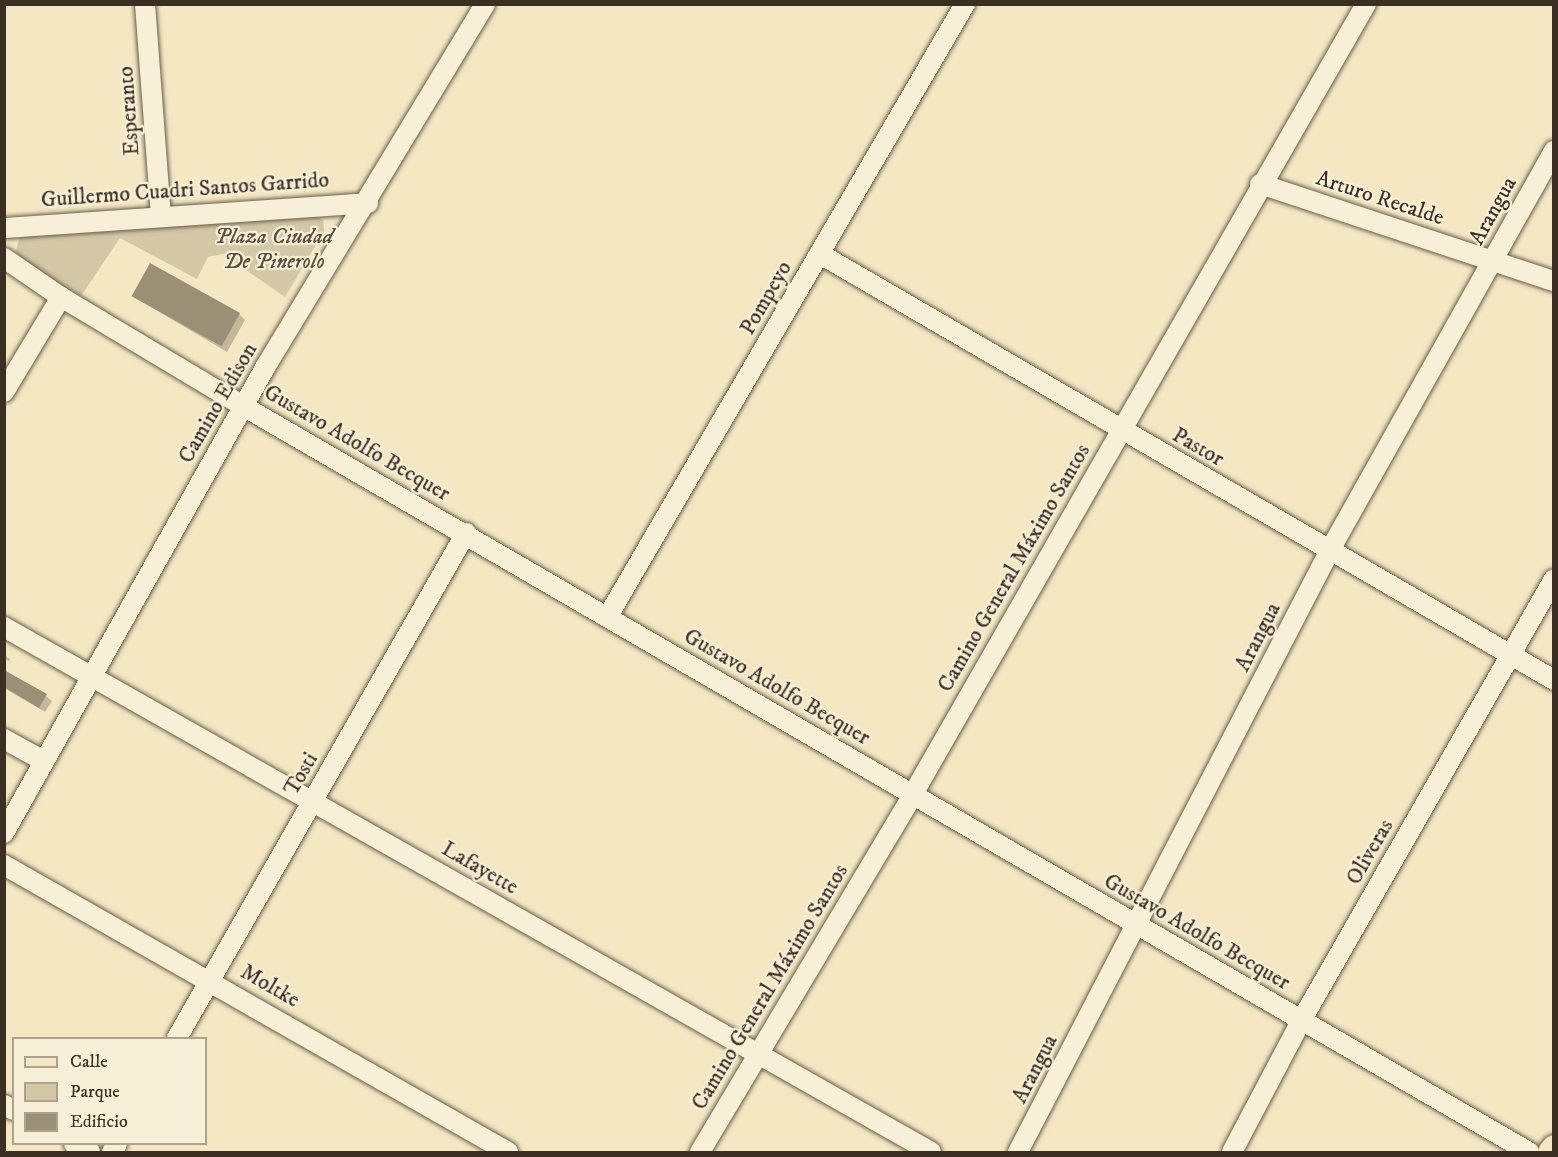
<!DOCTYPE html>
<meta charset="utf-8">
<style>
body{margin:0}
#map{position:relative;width:1558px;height:1157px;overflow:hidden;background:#f4e7c1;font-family:"IM FELL DW Pica",serif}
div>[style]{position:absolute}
.green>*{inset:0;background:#d5c8a6}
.shadow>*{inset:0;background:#0003}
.building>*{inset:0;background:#9b8f75;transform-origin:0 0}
.roads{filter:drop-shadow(0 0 2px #695d4a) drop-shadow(0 0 2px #695d4a)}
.minor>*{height:20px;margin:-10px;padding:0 10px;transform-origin:10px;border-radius:10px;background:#f8efd7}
.major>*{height:24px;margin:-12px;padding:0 12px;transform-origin:12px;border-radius:12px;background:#f4e7c1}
span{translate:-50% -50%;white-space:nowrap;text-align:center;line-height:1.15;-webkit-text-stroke:4.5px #f8efd7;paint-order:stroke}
.street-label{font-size:22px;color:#3b2f23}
.park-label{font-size:22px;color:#5a4e3d;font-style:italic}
.frame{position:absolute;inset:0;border:6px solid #3b2f23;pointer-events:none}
.legend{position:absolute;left:12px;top:1037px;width:195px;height:108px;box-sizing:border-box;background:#f8efd7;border:2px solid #aca28f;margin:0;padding:8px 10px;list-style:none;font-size:18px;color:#3b2f23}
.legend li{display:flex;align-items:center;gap:12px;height:30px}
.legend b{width:30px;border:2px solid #aca28f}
</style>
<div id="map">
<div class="green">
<i style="clip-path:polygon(316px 215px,323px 220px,324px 231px,285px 297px,223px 254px,208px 257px,197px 279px,120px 238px,81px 296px,28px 267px,16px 251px,19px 239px,24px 235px)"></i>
</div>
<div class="shadow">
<i style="clip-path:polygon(134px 297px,239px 314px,245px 320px,227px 352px)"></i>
<i style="clip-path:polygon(4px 655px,10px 659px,9px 661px,4px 659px)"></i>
<i style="clip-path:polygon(4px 671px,46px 696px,52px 701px,45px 712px,4px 688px)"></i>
</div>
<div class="building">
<i style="left:150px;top:263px;width:103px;height:38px;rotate:29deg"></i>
<i style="clip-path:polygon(4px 670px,47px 694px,39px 708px,4px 687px)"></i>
</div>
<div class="roads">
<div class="minor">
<i style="left:145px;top:4px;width:212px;rotate:85.7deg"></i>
<i style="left:1260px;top:184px;width:310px;rotate:18.3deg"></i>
<i style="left:4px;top:228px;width:365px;rotate:-3.9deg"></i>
<i style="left:820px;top:254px;width:849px;rotate:30.13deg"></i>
<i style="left:4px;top:258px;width:69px;rotate:34.4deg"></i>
<i style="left:61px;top:297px;width:212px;rotate:30.9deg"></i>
<i style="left:243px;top:406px;width:1487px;rotate:30.12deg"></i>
<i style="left:4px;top:392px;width:111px;rotate:-59deg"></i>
<i style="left:608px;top:616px;width:709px;rotate:-59.74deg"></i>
<i style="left:4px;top:627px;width:1065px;rotate:29.52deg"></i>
<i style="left:4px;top:739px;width:46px;rotate:28.8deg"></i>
<i style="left:4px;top:833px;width:535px;rotate:-60.71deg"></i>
<i style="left:266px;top:366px;width:423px;rotate:-58.8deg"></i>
<i style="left:4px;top:865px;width:580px;rotate:29.66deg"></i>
<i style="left:177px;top:1038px;width:582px;rotate:-60.22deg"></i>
<i style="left:4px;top:1105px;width:11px;rotate:27deg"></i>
<i style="left:74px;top:1144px;width:18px;rotate:27deg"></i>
<i style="left:112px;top:1152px;width:9px;rotate:-58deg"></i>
<i style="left:700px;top:1152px;width:417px;rotate:-59.2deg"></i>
<i style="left:913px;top:794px;width:911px;rotate:-60.17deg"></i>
<i style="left:1018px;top:1152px;width:678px;rotate:-62.6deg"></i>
<i style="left:1330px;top:550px;width:458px;rotate:-60.7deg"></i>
<i style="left:1232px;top:1152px;width:148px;rotate:-62.2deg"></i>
<i style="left:1301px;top:1021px;width:509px;rotate:-60.21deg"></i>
</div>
<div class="major">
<i style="left:1550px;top:1152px;width:6px;rotate:-51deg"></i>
</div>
</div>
<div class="street-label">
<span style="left:129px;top:111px;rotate:-94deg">Esperanto</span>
<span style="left:185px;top:190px;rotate:-4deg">Guillermo Cuadri Santos Garrido</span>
<span style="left:1380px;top:198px;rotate:18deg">Arturo Recalde</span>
<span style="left:1493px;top:211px;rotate:-61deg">Arangua</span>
<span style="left:766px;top:298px;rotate:-60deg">Pompeyo</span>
<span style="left:218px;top:403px;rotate:-60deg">Camino Edison</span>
<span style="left:357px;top:443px;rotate:30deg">Gustavo Adolfo Becquer</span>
<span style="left:1198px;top:447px;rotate:30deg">Pastor</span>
<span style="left:1014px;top:568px;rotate:-60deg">Camino General Máximo Santos</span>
<span style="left:1258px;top:637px;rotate:-63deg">Arangua</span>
<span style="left:777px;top:687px;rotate:30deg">Gustavo Adolfo Becquer</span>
<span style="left:301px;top:774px;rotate:-60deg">Tosti</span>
<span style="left:1370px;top:852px;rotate:-60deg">Oliveras</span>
<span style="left:480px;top:868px;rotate:30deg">Lafayette</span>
<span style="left:1197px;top:932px;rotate:30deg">Gustavo Adolfo Becquer</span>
<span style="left:270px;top:986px;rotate:30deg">Moltke</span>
<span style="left:770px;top:987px;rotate:-59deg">Camino General Máximo Santos</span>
<span style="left:1035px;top:1069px;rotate:-63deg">Arangua</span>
</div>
<div class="park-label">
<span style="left:274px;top:249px">Plaza Ciudad<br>De Pinerolo</span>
</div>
<div class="frame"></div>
<ul class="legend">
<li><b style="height:8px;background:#f4e7c1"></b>Calle</li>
<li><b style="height:16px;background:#d5c8a6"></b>Parque</li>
<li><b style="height:16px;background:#9b8f75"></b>Edificio</li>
</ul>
</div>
